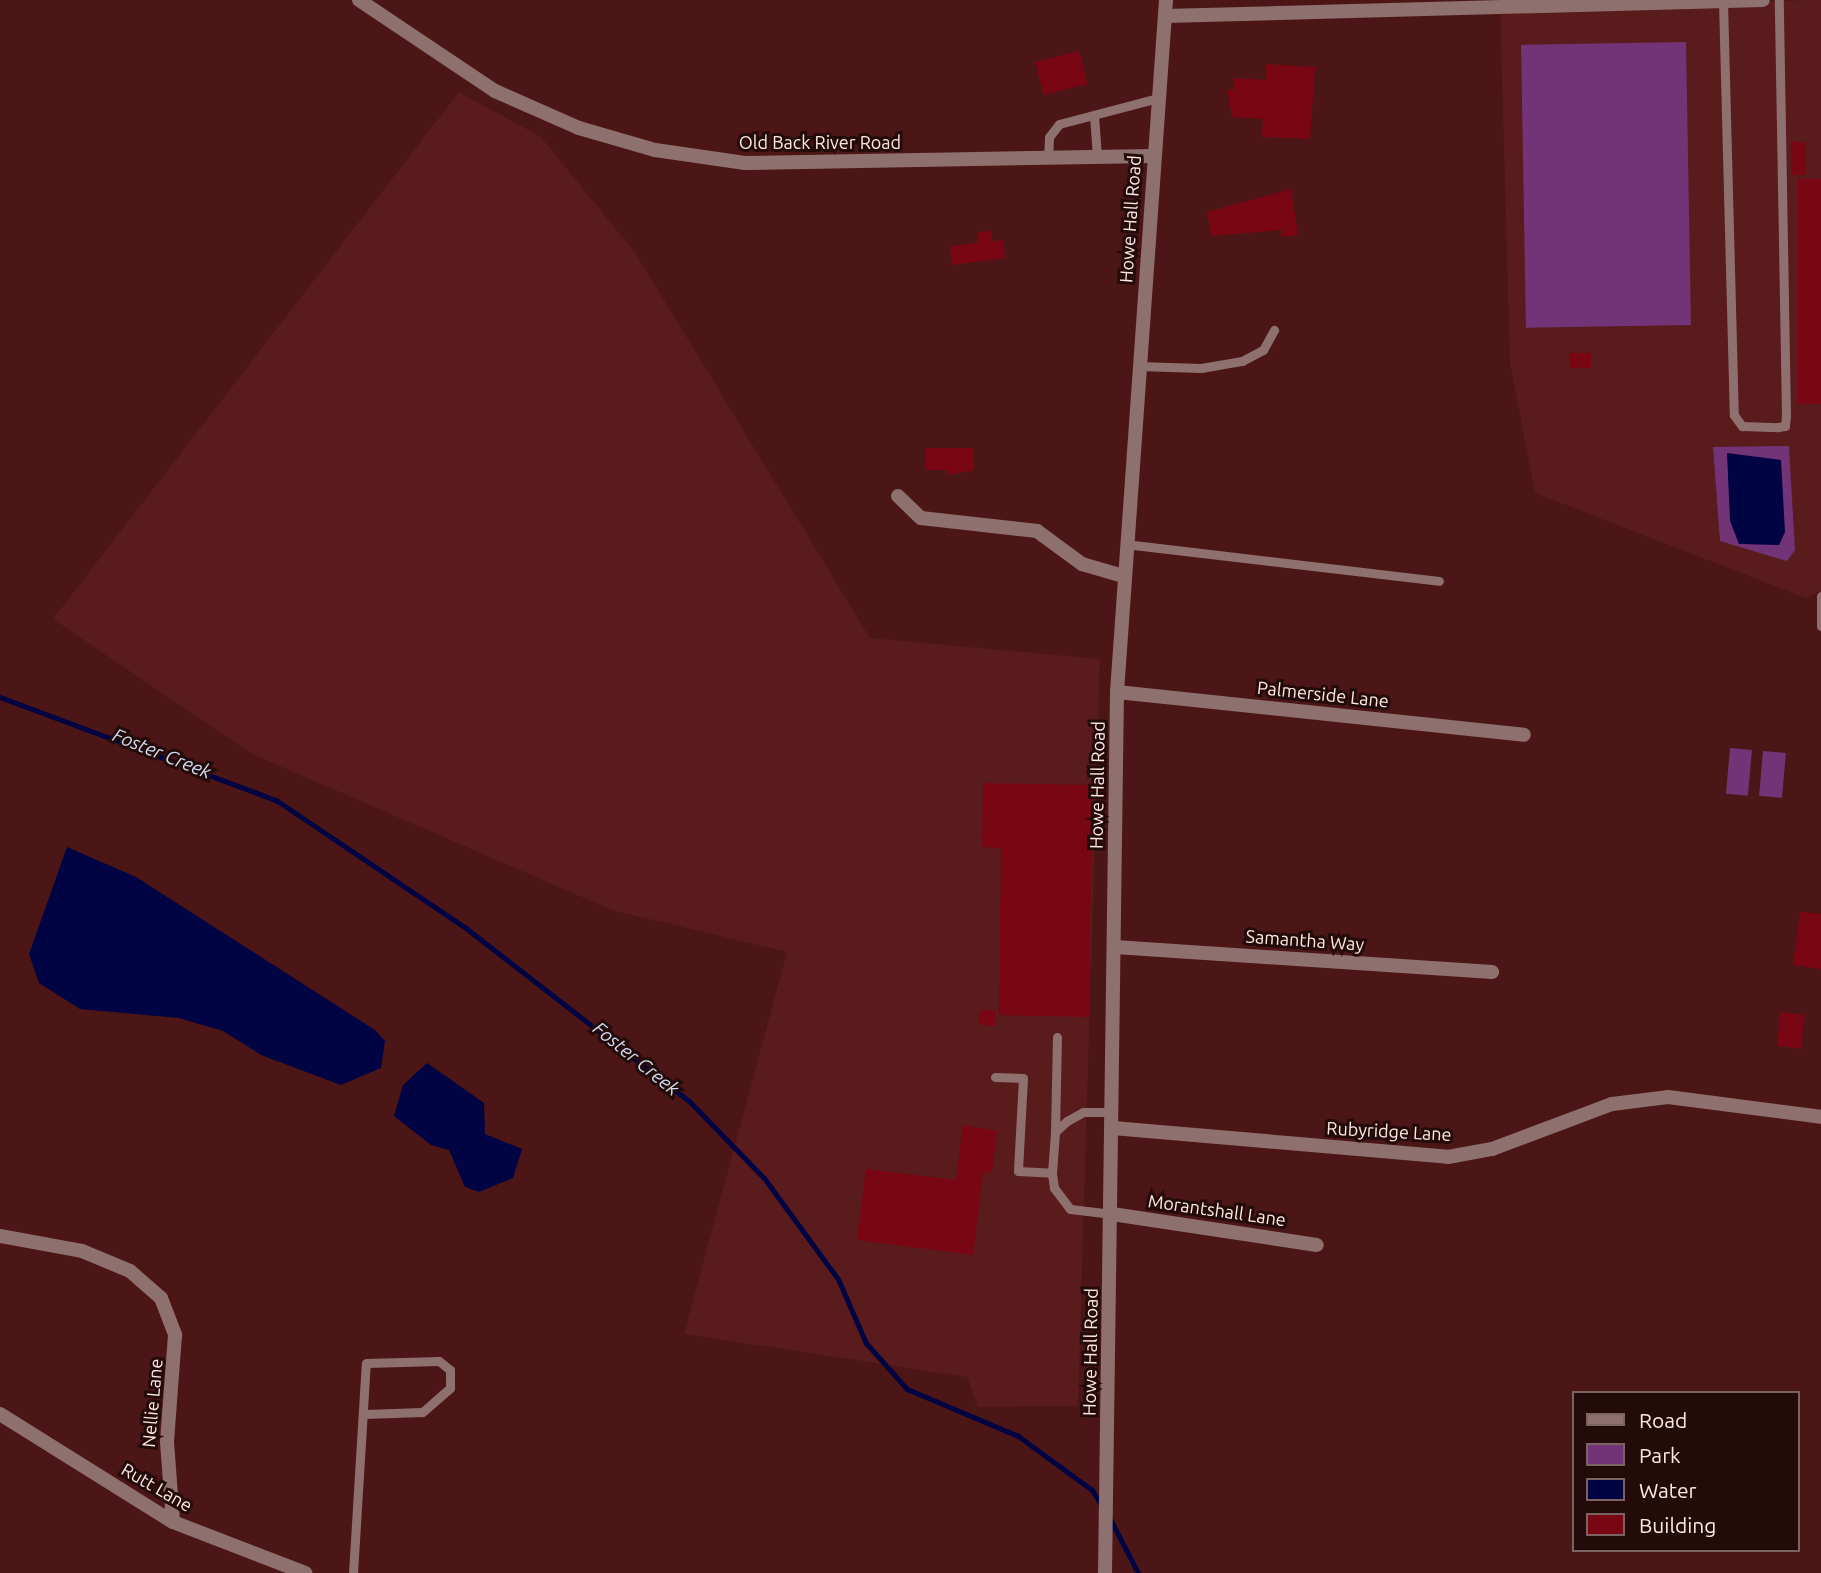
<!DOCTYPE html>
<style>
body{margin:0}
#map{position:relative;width:1821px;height:1573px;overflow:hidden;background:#4c1616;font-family:Ubuntu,sans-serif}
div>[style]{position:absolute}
.built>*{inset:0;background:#591b1b}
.green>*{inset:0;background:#723477;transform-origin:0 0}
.water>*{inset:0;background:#000443}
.stream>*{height:5px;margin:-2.5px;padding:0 2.5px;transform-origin:2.5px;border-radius:2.5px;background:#000443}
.building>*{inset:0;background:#790613;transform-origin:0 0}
.service>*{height:9px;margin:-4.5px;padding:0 4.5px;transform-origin:4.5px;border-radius:4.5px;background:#8e716f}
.minor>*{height:14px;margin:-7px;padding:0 7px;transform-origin:7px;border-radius:7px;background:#8e716f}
span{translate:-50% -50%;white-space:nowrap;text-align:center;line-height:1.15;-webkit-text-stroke:6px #230b0a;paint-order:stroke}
.street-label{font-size:18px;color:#fee8e6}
.water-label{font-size:19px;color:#d1ddf4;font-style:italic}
.legend{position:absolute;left:1572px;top:1391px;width:228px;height:161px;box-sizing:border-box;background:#230b0a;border:2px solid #7b6362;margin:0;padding:9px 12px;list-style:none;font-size:21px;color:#fee8e6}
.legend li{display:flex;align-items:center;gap:14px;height:35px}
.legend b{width:35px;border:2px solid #7b6362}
</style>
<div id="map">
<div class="built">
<i style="clip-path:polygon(1821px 0,1821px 591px,1806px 598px,1535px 493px,1510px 363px,1500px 6px)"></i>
<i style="clip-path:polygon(459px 92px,541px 137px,636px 254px,870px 638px,1100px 659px,1078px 1406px,978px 1407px,967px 1377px,684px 1334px,787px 952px,612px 910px,252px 754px,53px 619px)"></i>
</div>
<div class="green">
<i style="left:1686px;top:42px;width:283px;height:165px;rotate:89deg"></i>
<i style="clip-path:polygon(1789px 446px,1795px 550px,1787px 561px,1720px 541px,1713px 447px)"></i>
<i style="left:1730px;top:748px;width:22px;height:46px;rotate:5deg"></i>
<i style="left:1763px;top:751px;width:23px;height:45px;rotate:5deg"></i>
</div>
<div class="water">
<i style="clip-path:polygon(1727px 453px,1781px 460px,1785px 532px,1779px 545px,1739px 544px,1730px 521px)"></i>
<i style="clip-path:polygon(67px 847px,136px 877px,375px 1030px,385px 1041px,381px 1068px,341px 1085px,261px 1055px,223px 1031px,179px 1018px,80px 1009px,39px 983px,29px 954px)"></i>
<i style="clip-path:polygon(427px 1063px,484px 1103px,485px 1134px,522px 1149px,513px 1178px,479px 1192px,465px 1187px,449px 1150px,431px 1145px,394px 1116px,403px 1085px)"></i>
</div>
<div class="stream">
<i style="left:0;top:697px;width:295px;rotate:20.5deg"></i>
<i style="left:276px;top:800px;width:230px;rotate:34deg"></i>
<i style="left:467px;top:929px;width:282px;rotate:37.8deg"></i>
<i style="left:690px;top:1102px;width:106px;rotate:45.8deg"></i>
<i style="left:764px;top:1178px;width:125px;rotate:53.8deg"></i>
<i style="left:838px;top:1279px;width:70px;rotate:66.4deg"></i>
<i style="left:866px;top:1343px;width:62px;rotate:48.3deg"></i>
<i style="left:907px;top:1389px;width:121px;rotate:22.9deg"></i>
<i style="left:1018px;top:1436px;width:92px;rotate:36.1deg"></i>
<i style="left:1092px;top:1490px;width:19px;rotate:58deg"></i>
<i style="left:1109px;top:1517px;width:63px;rotate:62.6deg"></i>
</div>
<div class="building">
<i style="left:1079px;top:51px;width:34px;height:45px;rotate:76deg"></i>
<i style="clip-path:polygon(1266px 64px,1315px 67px,1310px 139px,1262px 137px,1263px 119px,1232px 117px,1227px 89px,1233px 90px,1234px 78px,1265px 80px)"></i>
<i style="left:1791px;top:142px;width:15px;height:33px"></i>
<i style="left:1798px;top:179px;width:23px;height:225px"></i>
<i style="clip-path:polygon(1291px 189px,1298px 235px,1282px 237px,1281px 230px,1211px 236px,1207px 212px)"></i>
<i style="clip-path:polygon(991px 231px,992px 241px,1003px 240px,1005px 258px,952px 265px,950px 246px,978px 243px,977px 232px)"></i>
<i style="left:1591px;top:353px;width:15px;height:22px;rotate:90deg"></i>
<i style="clip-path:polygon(925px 448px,974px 448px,974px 470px,948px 475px,948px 470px,925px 470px)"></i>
<i style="clip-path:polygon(983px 783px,1092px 785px,1089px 1017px,999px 1015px,1001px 848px,982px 847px)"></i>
<i style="clip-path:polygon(1800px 912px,1821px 914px,1821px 969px,1793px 965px)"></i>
<i style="left:980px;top:1010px;width:16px;height:15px;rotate:4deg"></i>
<i style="left:1781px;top:1012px;width:24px;height:34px;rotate:7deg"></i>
<i style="clip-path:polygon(963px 1125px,997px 1131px,992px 1173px,983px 1172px,973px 1255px,857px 1240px,866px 1169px,956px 1180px)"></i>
</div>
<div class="service">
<i style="left:1723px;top:1px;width:414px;rotate:88.5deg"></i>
<i style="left:1734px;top:415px;width:14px;rotate:54deg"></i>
<i style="left:1742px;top:426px;width:36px;rotate:2deg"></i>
<i style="left:1778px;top:427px;width:7px;rotate:-8deg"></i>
<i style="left:1785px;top:426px;width:11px;rotate:-85deg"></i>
<i style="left:1786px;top:415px;width:415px;rotate:-91deg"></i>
<i style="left:1094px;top:115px;width:42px;rotate:85.9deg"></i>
<i style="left:1048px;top:158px;width:21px;rotate:-87deg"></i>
<i style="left:1049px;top:137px;width:16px;rotate:-52deg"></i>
<i style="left:1059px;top:124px;width:102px;rotate:-14.7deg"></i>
<i style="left:1138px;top:366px;width:63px;rotate:1.8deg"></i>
<i style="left:1201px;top:368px;width:42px;rotate:-9.7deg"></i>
<i style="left:1242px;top:361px;width:24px;rotate:-28deg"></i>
<i style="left:1263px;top:350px;width:23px;rotate:-61deg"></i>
<i style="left:1125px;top:544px;width:316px;rotate:6.7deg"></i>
<i style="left:1821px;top:596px;width:30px;rotate:90deg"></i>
<i style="left:995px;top:1077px;width:28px;rotate:2deg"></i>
<i style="left:1023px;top:1078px;width:93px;rotate:93.1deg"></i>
<i style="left:1018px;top:1171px;width:34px;rotate:3deg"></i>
<i style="left:1055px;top:1132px;width:95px;rotate:-88.8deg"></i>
<i style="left:1112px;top:1214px;width:42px;rotate:-173.2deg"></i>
<i style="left:1070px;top:1209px;width:26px;rotate:-127deg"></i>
<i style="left:1054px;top:1188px;width:15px;rotate:-98deg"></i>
<i style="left:1052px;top:1173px;width:41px;rotate:-85.8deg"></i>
<i style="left:1055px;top:1132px;width:16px;rotate:-43deg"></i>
<i style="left:1067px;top:1121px;width:18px;rotate:-29deg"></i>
<i style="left:1083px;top:1112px;width:30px"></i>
<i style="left:353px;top:1573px;width:210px;rotate:-86.5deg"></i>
<i style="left:366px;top:1363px;width:73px;rotate:-1.6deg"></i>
<i style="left:439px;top:1361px;width:14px;rotate:39deg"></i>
<i style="left:450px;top:1370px;width:18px;rotate:90deg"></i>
<i style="left:450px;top:1388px;width:37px;rotate:139deg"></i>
<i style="left:422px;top:1412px;width:57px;rotate:178deg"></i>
</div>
<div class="minor">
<i style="left:359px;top:0;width:164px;rotate:33.8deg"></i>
<i style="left:495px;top:91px;width:92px;rotate:23.8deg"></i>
<i style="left:579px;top:128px;width:79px;rotate:16.1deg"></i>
<i style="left:655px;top:150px;width:91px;rotate:8.2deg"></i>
<i style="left:745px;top:163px;width:408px;rotate:-1deg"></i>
<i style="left:1165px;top:16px;width:598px;rotate:-1.53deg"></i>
<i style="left:898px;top:496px;width:32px;rotate:44deg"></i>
<i style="left:921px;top:518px;width:117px;rotate:6.4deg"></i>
<i style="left:1037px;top:531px;width:56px;rotate:36.3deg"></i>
<i style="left:1082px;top:564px;width:43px;rotate:16.3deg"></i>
<i style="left:1117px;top:692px;width:409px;rotate:6deg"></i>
<i style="left:1115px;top:947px;width:378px;rotate:3.8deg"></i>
<i style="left:1113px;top:1128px;width:336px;rotate:4.9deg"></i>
<i style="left:1448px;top:1157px;width:45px;rotate:-10.3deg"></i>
<i style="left:1492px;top:1149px;width:128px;rotate:-20.6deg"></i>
<i style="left:1612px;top:1104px;width:56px;rotate:-7.1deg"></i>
<i style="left:1668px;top:1097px;width:154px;rotate:7.4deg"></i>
<i style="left:1112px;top:1214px;width:207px;rotate:8.6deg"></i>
<i style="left:0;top:1236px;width:83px;rotate:10.4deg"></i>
<i style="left:82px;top:1251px;width:52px;rotate:22.6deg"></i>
<i style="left:130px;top:1271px;width:41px;rotate:41.1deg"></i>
<i style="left:161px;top:1298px;width:40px;rotate:69deg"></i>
<i style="left:175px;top:1335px;width:107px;rotate:94.3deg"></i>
<i style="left:167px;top:1442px;width:80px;rotate:85.7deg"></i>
<i style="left:0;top:1414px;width:204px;rotate:32deg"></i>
<i style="left:173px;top:1522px;width:142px;rotate:21.1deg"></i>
<i style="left:1105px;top:1573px;width:881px;rotate:-89.22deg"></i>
<i style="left:1117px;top:692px;width:694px;rotate:-85.95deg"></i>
</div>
<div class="street-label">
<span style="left:820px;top:142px">Old Back River Road</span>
<span style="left:1130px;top:219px;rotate:-86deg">Howe Hall Road</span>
<span style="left:1323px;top:694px;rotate:6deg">Palmerside Lane</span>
<span style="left:1097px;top:785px;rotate:-89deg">Howe Hall Road</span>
<span style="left:1305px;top:940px;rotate:4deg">Samantha Way</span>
<span style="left:1389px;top:1131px;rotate:3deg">Rubyridge Lane</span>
<span style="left:1217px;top:1210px;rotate:8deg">Morantshall Lane</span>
<span style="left:1090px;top:1352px;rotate:-89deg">Howe Hall Road</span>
<span style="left:152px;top:1403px;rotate:-85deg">Nellie Lane</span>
<span style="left:157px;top:1487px;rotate:30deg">Rutt Lane</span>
</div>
<div class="water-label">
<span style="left:162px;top:754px;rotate:22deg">Foster Creek</span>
<span style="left:636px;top:1059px;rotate:39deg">Foster Creek</span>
</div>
<ul class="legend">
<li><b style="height:9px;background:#8e716f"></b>Road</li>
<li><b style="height:19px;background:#723477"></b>Park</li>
<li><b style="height:19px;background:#000443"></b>Water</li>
<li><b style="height:19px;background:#790613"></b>Building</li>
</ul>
</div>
